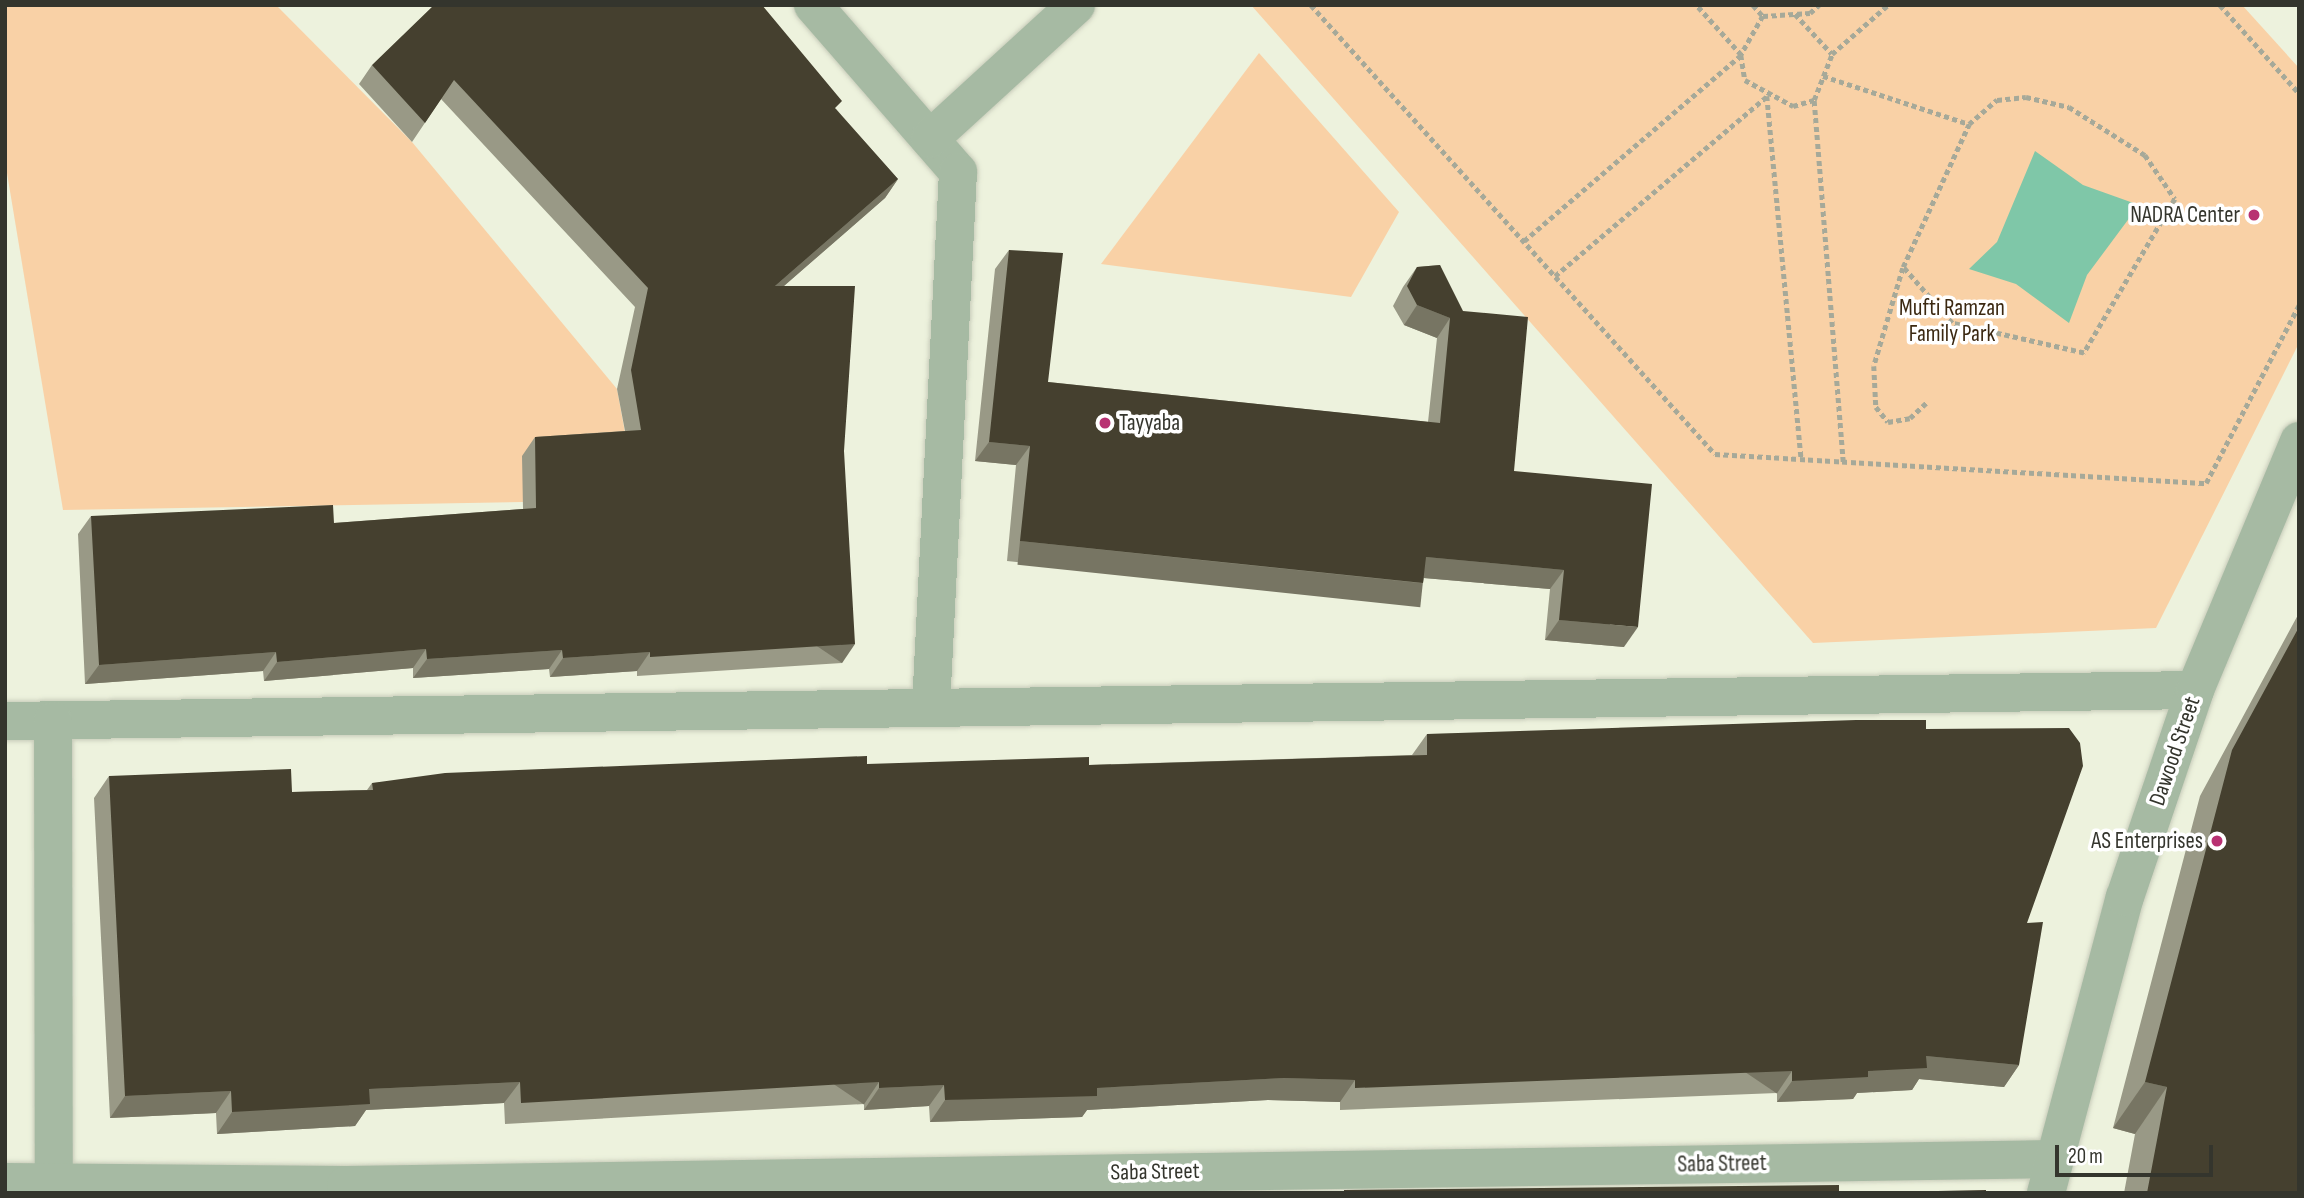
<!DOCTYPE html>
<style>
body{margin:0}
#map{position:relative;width:2304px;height:1198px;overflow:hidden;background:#edf2dd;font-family:"Sofia Sans Condensed",sans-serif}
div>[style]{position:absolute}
.green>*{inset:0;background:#f9d1a6}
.water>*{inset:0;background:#7fc7a8}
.path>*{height:4.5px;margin-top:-2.25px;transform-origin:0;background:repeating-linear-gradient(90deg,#a6a999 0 5px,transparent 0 8.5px)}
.roads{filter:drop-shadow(0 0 2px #c8ccba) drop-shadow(0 0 2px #c8ccba)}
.minor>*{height:38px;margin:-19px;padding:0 19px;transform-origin:19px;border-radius:19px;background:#a6baa3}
.wall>*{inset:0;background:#999986}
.shaded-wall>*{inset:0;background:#777563;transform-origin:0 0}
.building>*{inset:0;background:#45402f}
.dots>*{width:19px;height:19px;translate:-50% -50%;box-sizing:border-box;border:4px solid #fff;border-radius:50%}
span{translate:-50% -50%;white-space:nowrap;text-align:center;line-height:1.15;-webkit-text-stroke:7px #fff;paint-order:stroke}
.poi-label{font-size:23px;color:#34352d}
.right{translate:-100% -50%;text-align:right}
.left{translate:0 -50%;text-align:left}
.park-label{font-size:23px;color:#3b2811}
.street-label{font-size:23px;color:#34352d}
.frame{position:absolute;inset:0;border:7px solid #34352d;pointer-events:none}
.scale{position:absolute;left:2055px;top:1145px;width:158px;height:32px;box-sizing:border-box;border:4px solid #34352d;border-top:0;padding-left:9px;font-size:21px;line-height:24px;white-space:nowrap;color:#34352d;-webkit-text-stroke:5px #fff;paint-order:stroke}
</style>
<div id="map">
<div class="green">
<i style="clip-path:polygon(5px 5px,276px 5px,412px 142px,617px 389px,628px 449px,523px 502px,63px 510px,5px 161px)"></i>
<i style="clip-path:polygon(1251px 5px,2242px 5px,2299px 68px,2299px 343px,2156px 628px,1813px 643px)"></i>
<i style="clip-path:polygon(1259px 53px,1399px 212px,1351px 297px,1101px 264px)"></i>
</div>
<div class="water">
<i style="clip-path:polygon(2035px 151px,2083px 185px,2139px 205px,2087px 275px,2069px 323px,2016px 284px,1969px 269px,1997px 242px)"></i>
</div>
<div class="path">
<i style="left:1311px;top:5px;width:604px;rotate:48.02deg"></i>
<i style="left:1715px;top:454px;width:492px;rotate:3.4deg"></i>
<i style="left:2206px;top:483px;width:201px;rotate:-62.4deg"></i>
<i style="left:1753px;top:5px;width:15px;rotate:48deg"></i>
<i style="left:1763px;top:16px;width:47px;rotate:-3.7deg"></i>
<i style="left:1810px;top:13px;width:12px;rotate:-42deg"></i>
<i style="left:2220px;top:5px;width:118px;rotate:48.1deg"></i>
<i style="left:1795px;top:14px;width:54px;rotate:47.2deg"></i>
<i style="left:1763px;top:16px;width:45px;rotate:119.4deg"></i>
<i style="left:1741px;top:55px;width:25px;rotate:81deg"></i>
<i style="left:1745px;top:80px;width:55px;rotate:28.4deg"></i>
<i style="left:1793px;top:106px;width:22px;rotate:-16deg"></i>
<i style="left:1823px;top:76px;width:154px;rotate:18.2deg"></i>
<i style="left:1969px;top:124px;width:37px;rotate:-41deg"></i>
<i style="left:1997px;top:100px;width:29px;rotate:-6deg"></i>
<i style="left:2026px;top:97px;width:44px;rotate:13.1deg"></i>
<i style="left:2069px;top:107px;width:90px;rotate:32.3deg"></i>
<i style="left:2145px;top:155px;width:53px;rotate:55.7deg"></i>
<i style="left:2175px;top:199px;width:179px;rotate:120.6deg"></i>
<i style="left:2084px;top:353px;width:135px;rotate:-167.2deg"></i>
<i style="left:1952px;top:323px;width:74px;rotate:-131.2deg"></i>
<i style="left:1903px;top:267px;width:157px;rotate:-65.2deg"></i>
<i style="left:1524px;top:241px;width:286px;rotate:-40.6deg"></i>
<i style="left:1741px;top:55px;width:67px;rotate:-132deg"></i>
<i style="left:1903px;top:268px;width:102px;rotate:106.5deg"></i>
<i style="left:1874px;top:366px;width:41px;rotate:87.2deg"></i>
<i style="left:1876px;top:407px;width:19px;rotate:51deg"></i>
<i style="left:1888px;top:422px;width:22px;rotate:-10deg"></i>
<i style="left:1910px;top:418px;width:22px;rotate:-43deg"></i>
<i style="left:1555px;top:276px;width:278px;rotate:-40.3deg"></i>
<i style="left:1767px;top:96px;width:365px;rotate:84.6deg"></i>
<i style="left:1843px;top:462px;width:363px;rotate:-94.6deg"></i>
<i style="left:1814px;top:100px;width:49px;rotate:-68.6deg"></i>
<i style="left:1832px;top:54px;width:74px;rotate:-41.2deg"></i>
</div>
<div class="roads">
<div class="minor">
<i style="left:813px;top:5px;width:221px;rotate:49deg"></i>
<i style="left:958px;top:172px;width:535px;rotate:92.89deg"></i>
<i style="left:930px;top:139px;width:198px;rotate:-42.5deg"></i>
<i style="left:5px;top:721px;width:2190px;rotate:-0.81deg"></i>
<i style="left:53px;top:721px;width:462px;rotate:89.9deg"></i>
<i style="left:5px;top:1182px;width:341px;rotate:0.5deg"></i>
<i style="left:346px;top:1185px;width:1706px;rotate:-0.87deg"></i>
<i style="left:2046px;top:1193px;width:306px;rotate:-75.1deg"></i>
<i style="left:2125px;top:897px;width:219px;rotate:-71.3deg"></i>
<i style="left:2195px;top:690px;width:270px;rotate:-67.3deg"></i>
</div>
</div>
<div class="wall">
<i style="clip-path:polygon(372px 65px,836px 109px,898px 179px,885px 198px,784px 286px,844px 451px,842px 663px,637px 676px,637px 671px,550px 677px,549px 669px,413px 678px,413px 668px,264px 681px,263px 671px,85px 684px,78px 534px,91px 516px,334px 523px,523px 509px,522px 456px,535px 437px,625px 431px,617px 389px,635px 307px,441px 99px,412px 142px,359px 84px)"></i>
<i style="clip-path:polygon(1009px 250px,1048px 382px,1428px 422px,1437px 338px,1404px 325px,1393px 306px,1403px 287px,1417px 267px,1440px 265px,1514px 471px,1624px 647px,1545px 640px,1550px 589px,1424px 578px,1423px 583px,1409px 603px,1007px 561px,1016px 465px,975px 461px,995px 269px)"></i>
<i style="clip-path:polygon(2299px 613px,2299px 1193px,2124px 1193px,2135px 1134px,2113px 1128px,2200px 796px)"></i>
<i style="clip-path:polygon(1926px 729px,2027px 923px,2019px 1065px,2004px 1087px,1919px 1079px,1912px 1090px,1857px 1093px,1853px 1099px,1777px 1102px,1777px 1093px,1340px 1110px,1340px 1102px,1268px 1100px,1087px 1110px,1082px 1117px,930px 1122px,929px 1106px,864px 1110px,864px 1104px,505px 1124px,504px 1103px,366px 1110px,355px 1126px,217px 1134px,216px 1113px,110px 1118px,94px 798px,109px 776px,292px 792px,367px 790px,372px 783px,867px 764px,1089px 765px,1412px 755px,1427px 734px)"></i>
</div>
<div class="shaded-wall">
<i style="clip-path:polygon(898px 179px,885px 198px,762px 305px,775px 286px)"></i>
<i style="clip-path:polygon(1417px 305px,1450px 318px,1437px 338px,1404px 325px)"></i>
<i style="clip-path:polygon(989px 442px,1030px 446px,1016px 465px,975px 461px)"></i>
<i style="left:1020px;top:541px;width:405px;height:24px;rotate:6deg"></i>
<i style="clip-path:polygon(1426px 557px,1564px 570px,1550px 589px,1412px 577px)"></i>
<i style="clip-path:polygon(1559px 620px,1638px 627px,1624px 647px,1545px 640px)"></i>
<i style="left:855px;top:644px;width:23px;height:205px;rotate:124deg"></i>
<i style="clip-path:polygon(426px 649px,413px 668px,264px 681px,277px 662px)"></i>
<i style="clip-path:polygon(562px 650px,549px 669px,413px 678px,427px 659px)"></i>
<i style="clip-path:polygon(276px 652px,263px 671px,85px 684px,99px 665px)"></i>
<i style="clip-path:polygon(650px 652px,637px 671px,550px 677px,563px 658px)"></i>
<i style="clip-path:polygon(1926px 1056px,2019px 1065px,2004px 1087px,1919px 1079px,1912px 1090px,1857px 1093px,1853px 1099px,1777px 1102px,1792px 1081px,1868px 1071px)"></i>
<i style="left:1792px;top:1071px;width:27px;height:437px;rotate:124deg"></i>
<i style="clip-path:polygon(1284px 1078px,1355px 1080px,1340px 1102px,1268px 1100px,1087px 1110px,1082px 1117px,930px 1122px,945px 1100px,1097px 1088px)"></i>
<i style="clip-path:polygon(520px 1082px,504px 1103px,366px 1110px,355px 1126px,217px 1134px,232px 1112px,369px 1089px)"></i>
<i style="left:879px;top:1082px;width:27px;height:359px;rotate:124deg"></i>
<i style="clip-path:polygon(2145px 1082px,2167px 1087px,2135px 1134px,2113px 1128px)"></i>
<i style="clip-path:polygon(944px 1085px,929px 1106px,864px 1110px,879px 1088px)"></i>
<i style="clip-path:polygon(231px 1091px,216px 1113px,110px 1118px,125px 1096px)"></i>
</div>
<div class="building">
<i style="clip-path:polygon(434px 5px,762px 5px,842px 101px,835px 108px,898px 179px,775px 286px,855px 286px,844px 451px,855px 644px,650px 657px,650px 652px,563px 658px,562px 650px,427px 659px,426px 649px,277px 662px,276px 652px,99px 665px,91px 516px,333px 505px,334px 523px,536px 508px,535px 437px,641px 430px,631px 370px,648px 288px,454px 80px,425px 123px,372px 65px)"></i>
<i style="clip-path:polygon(1009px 250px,1063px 253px,1048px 382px,1440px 423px,1450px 318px,1417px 305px,1407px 286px,1417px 267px,1440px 265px,1463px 311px,1528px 317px,1514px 471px,1652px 484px,1638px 627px,1559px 620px,1564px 570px,1426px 557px,1423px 583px,1020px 541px,1030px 446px,989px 442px)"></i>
<i style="clip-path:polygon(2299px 627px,2299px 1193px,2147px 1193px,2167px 1087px,2145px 1082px,2232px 750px)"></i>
<i style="clip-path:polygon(1856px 720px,1926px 720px,1926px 729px,2069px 728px,2080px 743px,2083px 766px,2027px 923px,2043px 922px,2019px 1065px,1926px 1056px,1927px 1068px,1868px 1071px,1868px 1077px,1792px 1081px,1792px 1071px,1355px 1088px,1355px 1080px,1284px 1078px,1097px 1088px,1097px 1096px,945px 1100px,944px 1085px,879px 1088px,879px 1082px,521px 1103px,520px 1082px,369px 1089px,370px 1104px,232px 1112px,231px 1091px,125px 1096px,109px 776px,291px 769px,292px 792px,373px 790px,372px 783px,445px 773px,867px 756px,867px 764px,1089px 757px,1089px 765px,1427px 755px,1427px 734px)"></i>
<i style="clip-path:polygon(1839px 1185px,1839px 1193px,1986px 1190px,1986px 1193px,1344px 1193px,1344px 1190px)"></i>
</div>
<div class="dots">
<i style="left:2254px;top:215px;background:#b83172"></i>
<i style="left:1105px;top:423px;background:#b83172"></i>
<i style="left:2217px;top:841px;background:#b83172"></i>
</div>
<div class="poi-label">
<span class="right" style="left:2240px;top:215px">NADRA Center</span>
<span class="left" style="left:1119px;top:423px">Tayyaba</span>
<span class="right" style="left:2203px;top:841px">AS Enterprises</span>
</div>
<div class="park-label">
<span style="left:1952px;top:321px">Mufti Ramzan<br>Family Park</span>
</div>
<div class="street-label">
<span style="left:2175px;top:751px;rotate:-71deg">Dawood Street</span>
<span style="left:1722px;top:1164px;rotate:-1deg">Saba Street</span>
<span style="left:1155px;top:1172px;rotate:-1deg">Saba Street</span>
</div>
<div class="frame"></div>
<div class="scale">20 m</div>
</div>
